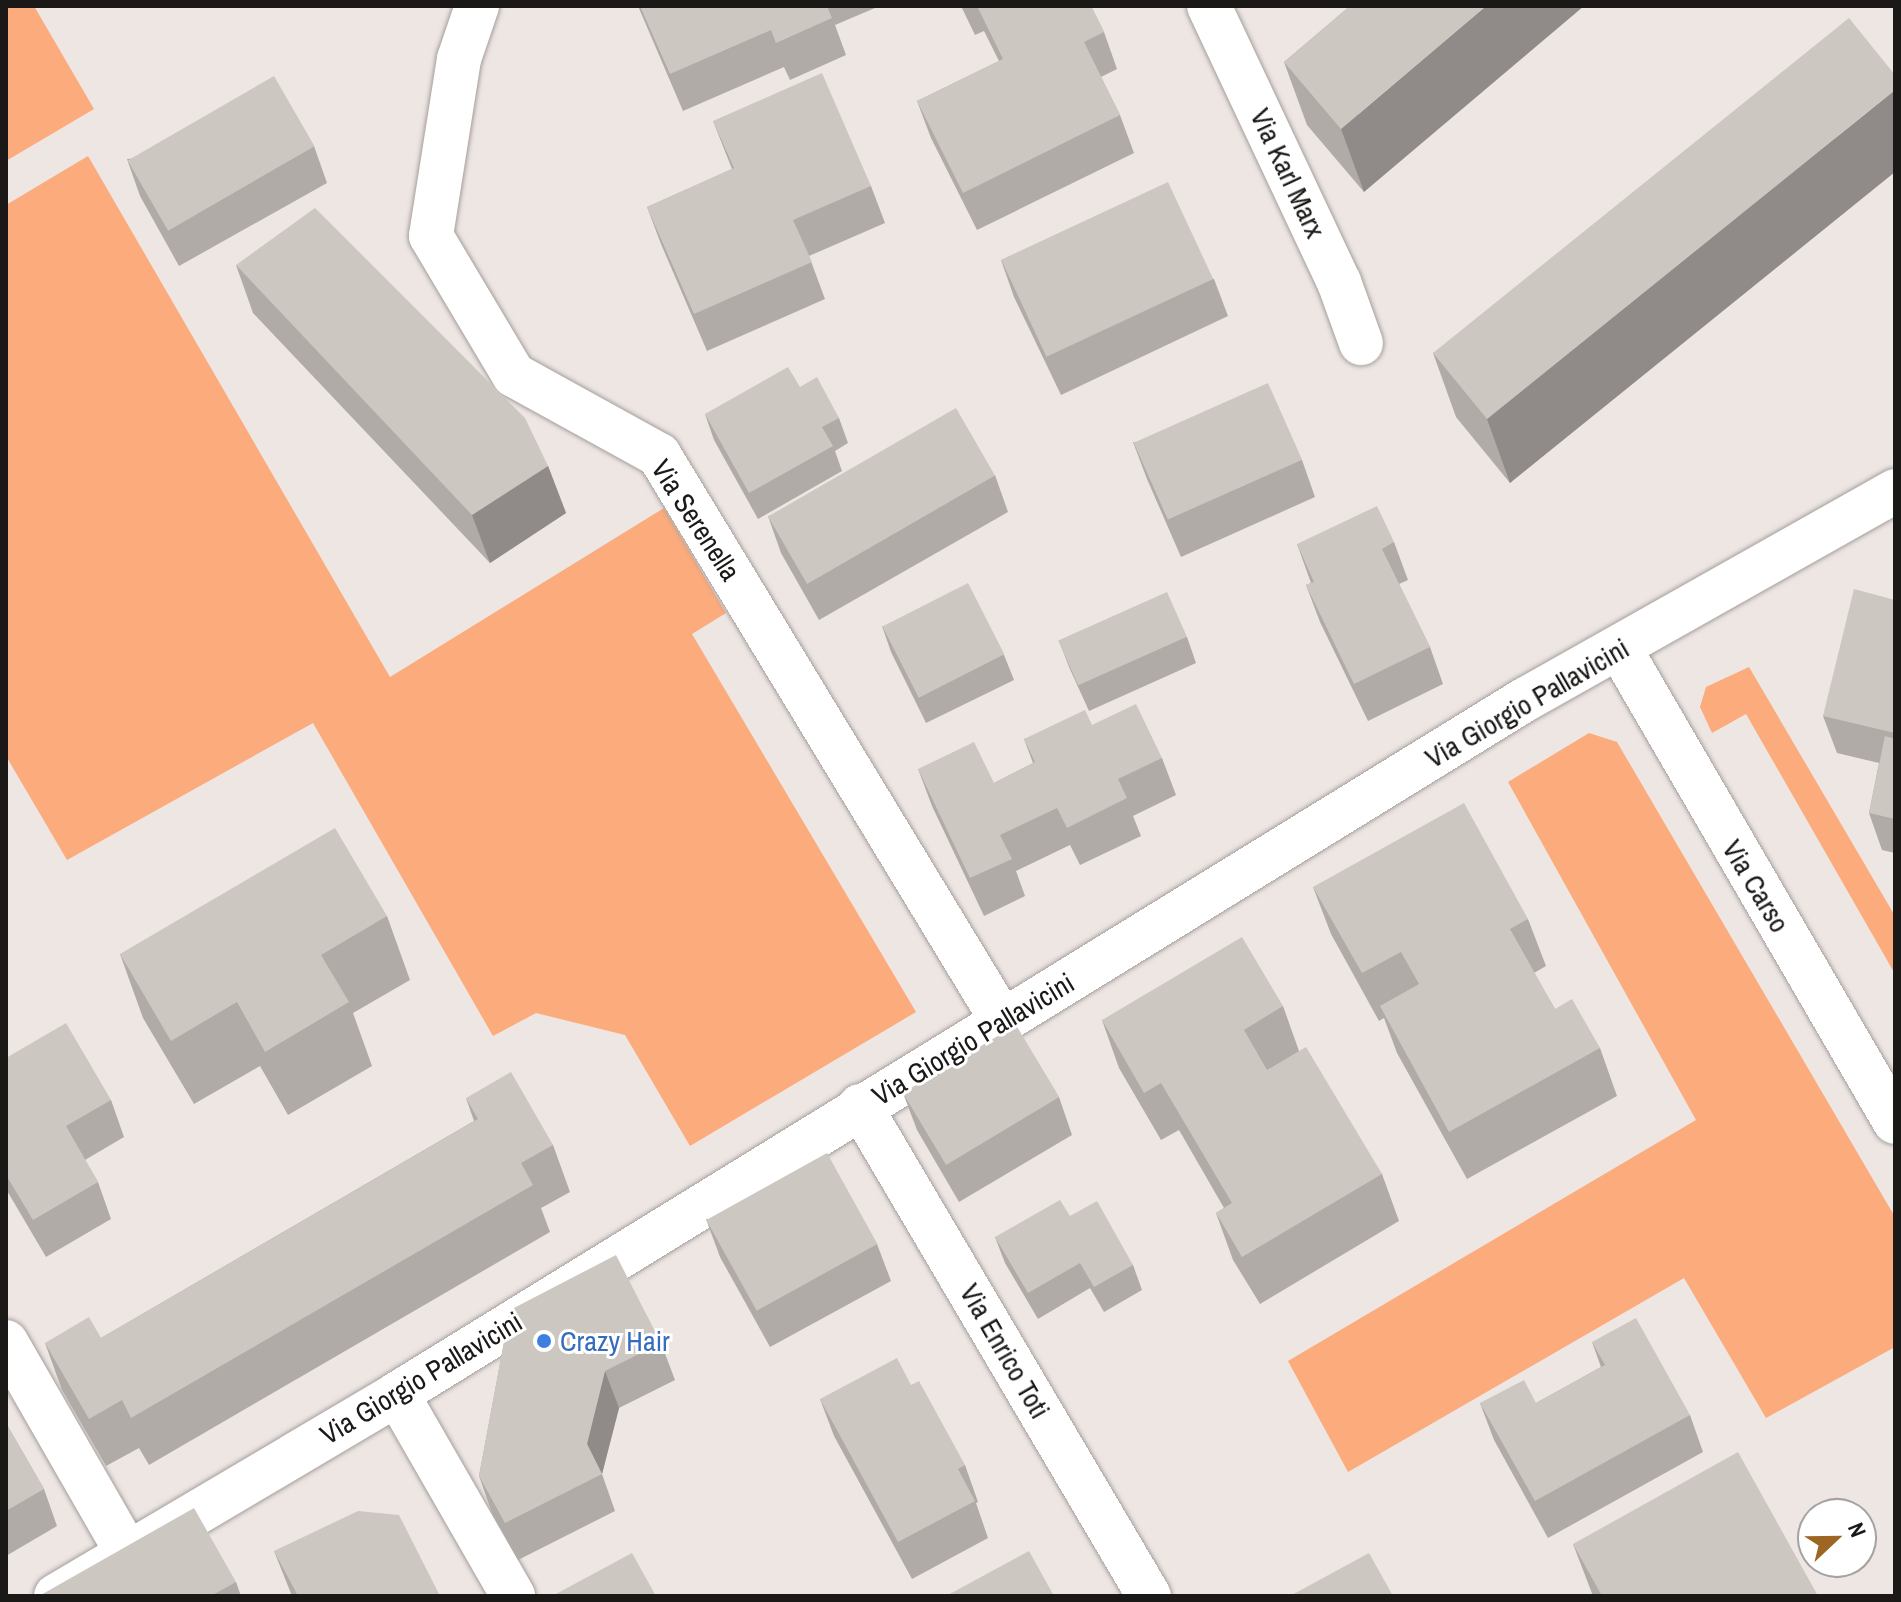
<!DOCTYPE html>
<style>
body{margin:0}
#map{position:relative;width:1901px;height:1602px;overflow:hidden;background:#ede6e3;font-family:"Archivo Narrow",sans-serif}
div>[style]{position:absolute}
.green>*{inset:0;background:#fbab7c}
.roads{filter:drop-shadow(0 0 2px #a59e9b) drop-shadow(0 0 2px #a59e9b)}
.street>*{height:44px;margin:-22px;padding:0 22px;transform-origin:22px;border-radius:22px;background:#fff}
.wall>*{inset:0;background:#b0aba7}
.shaded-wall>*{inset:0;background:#908b88}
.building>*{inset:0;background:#cdc7c2;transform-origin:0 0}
.dots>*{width:22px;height:22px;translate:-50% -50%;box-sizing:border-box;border:4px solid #fff;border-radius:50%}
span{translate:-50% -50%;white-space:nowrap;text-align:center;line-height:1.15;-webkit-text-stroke:6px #fff;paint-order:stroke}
.street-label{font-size:28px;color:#1b1917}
.shop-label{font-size:28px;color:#366cbe}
.left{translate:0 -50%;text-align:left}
.frame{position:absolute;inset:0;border:8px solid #1b1917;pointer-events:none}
.north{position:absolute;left:1797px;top:1498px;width:80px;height:80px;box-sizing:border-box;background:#fff;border:2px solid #a4a3a2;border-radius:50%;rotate:68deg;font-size:22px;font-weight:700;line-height:32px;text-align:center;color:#1b1917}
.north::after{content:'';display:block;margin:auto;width:28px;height:36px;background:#9e6623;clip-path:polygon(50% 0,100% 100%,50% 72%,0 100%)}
</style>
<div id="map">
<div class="green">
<i style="clip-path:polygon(6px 6px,34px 6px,94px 109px,6px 161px)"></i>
<i style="clip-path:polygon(88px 156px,390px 677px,664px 508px,726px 613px,692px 634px,916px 1012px,690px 1146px,625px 1035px,536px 1013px,493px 1036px,313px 723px,67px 860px,6px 756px,6px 205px)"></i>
<i style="clip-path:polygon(1749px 667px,1895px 916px,1895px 974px,1746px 714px,1712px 733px,1700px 707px,1706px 687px)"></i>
<i style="clip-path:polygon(1589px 733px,1617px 742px,1895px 1217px,1895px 1347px,1766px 1418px,1684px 1278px,1348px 1472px,1288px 1361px,1696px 1120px,1508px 782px)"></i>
</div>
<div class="roads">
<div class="street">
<i style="left:477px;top:6px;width:56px;rotate:108.8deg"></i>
<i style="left:459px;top:59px;width:179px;rotate:99deg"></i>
<i style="left:431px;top:236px;width:162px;rotate:59.2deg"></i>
<i style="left:514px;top:375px;width:166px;rotate:28.9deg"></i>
<i style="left:659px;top:455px;width:663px;rotate:58.75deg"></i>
<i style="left:1209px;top:6px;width:305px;rotate:64.8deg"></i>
<i style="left:1339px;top:282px;width:65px;rotate:70.2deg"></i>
<i style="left:1620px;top:649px;width:547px;rotate:59.83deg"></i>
<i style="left:860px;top:1106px;width:569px;rotate:59.47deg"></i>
<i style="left:6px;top:1342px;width:245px;rotate:60.1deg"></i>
<i style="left:397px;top:1394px;width:233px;rotate:60.1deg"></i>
<i style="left:56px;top:1596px;width:396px;rotate:-30.6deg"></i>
<i style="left:397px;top:1394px;width:1326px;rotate:-31.62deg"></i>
<i style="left:1526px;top:699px;width:424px;rotate:-29.4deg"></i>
</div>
</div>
<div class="wall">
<i style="clip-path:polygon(638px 6px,874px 6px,875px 8px,835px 25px,846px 55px,790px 80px,784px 67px,683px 111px)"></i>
<i style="clip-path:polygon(961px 6px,1091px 6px,1104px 32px,1117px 69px,1101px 77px,1120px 115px,1134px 153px,977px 230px,931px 138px,917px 101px,999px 61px,984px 31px,975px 35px)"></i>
<i style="clip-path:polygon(1350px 6px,1364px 192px,1307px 125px,1284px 62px)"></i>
<i style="clip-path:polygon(1895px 75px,1510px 483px,1456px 417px,1433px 353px)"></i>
<i style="clip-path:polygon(713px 121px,871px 186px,885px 223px,809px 256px,825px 299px,707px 351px,661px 244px,647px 207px,732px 169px)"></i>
<i style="clip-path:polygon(314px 146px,327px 183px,179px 266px,140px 196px,127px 159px)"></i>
<i style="clip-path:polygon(1001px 260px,1214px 279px,1228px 316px,1061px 395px,1014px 297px)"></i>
<i style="clip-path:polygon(236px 265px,548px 466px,566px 513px,490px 563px,253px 313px)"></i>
<i style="clip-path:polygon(800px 387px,839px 418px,848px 443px,835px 451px,842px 471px,758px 519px,714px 440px,705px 414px)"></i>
<i style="clip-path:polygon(1133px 442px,1302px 460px,1315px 497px,1181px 557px,1147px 479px)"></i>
<i style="clip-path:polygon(995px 475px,1008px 512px,819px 620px,781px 553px,768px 516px)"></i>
<i style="clip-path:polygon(1394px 542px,1408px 580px,1399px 584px,1430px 647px,1443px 684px,1368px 721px,1320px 622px,1306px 585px,1311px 583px,1297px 544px)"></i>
<i style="clip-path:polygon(1895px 600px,1895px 853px,1882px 850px,1869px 813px,1879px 763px,1837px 753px,1823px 716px)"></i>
<i style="clip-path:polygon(882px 626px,1004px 655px,1014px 680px,926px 723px,891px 652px)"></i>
<i style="clip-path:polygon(1187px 637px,1196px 663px,1089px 711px,1069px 667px,1059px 641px)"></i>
<i style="clip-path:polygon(1092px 725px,1162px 758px,1176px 795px,1133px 816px,1141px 836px,1080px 865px,1070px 845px,1016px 871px,1025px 896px,984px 916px,932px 806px,918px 769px,994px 783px,1033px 763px,1024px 739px)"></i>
<i style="clip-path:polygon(1313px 887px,1528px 919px,1546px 966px,1534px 973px,1555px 1009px,1600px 1048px,1617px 1096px,1467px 1179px,1397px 1053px,1384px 1018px,1379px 1021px,1331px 934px)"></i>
<i style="clip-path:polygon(387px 916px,410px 980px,353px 1013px,372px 1066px,288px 1115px,260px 1066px,194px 1104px,143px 1018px,120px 954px)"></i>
<i style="clip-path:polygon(1283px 1006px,1299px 1051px,1382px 1174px,1399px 1221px,1260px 1304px,1233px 1260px,1216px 1213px,1224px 1208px,1179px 1130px,1161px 1140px,1119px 1068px,1102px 1020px)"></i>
<i style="clip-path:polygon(6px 1058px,111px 1100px,124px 1137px,85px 1160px,98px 1182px,111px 1219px,46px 1257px,6px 1189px)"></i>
<i style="clip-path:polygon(903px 1093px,1059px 1097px,1072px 1135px,959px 1202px,917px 1130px)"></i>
<i style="clip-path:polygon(466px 1098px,553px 1145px,570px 1192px,541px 1208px,550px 1232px,149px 1465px,139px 1448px,106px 1466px,62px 1390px,45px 1343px,101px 1338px,474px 1121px)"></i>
<i style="clip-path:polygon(1070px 1216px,1133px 1265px,1142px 1290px,1104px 1312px,1090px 1288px,1038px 1319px,1005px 1263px,995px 1237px)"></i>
<i style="clip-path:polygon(706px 1219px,877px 1244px,891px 1281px,770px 1347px,720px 1257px)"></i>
<i style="clip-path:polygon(510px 1310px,661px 1343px,675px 1380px,619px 1408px,602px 1474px,615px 1511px,518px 1560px,492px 1513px,479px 1476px)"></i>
<i style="clip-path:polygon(1592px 1342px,1690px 1415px,1703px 1452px,1548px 1538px,1494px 1440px,1480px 1403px,1536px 1403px,1601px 1367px)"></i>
<i style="clip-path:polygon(820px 1399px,965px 1465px,978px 1502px,976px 1503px,988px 1538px,912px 1579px,834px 1436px)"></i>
<i style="clip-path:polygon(6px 1423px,44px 1489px,57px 1526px,6px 1556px)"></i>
<i style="clip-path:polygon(1573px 1544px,1818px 1596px,1593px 1596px)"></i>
<i style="clip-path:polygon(274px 1551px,440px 1596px,292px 1596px)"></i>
<i style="clip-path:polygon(236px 1582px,241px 1596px,39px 1596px)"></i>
</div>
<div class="shaded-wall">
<i style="clip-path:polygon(1486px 6px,1584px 6px,1364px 192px,1341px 129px)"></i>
<i style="clip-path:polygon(1895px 90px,1895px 172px,1510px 483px,1487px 419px)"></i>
<i style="clip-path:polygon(548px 466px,566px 513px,490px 563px,472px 515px)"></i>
<i style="clip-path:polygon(605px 1371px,619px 1408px,602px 1474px,587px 1444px)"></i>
</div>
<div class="building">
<i style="clip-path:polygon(640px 6px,827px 6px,832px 18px,776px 43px,771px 30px,670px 74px)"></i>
<i style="clip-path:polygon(977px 6px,1091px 6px,1104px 32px,1084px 42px,1120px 115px,963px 193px,917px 101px,1003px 59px)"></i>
<i style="clip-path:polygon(1350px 6px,1486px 6px,1341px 129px,1284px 62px)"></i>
<i style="clip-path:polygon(1849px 18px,1895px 75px,1895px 90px,1487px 419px,1433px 353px)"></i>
<i style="clip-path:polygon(822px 73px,871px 186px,793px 220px,812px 262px,694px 314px,647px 207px,734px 168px,713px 121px)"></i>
<i style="left:274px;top:76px;width:81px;height:169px;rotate:60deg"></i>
<i style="left:1168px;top:182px;width:107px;height:184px;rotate:65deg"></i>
<i style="clip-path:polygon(315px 208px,525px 418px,548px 466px,472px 515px,236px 265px)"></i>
<i style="clip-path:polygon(788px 367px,800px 387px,817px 377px,839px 418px,822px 427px,833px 446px,749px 493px,705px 414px)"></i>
<i style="left:1268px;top:383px;width:84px;height:147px;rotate:66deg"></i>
<i style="left:956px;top:408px;width:78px;height:217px;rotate:60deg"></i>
<i style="clip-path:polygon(1377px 506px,1394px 542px,1382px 549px,1430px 647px,1354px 684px,1306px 585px,1314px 582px,1297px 544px)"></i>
<i style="left:968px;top:583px;width:80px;height:96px;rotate:63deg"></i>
<i style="clip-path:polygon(1854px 589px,1895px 600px,1895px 733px,1823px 716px)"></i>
<i style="left:1167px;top:592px;width:49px;height:119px;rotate:66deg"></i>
<i style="clip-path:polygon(1136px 704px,1162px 758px,1118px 779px,1127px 798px,1067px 828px,1057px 808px,1000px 835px,1012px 859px,970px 878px,918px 769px,974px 742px,994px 783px,1035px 762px,1024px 739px,1085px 710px,1092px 725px)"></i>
<i style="clip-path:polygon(1885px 736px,1895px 739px,1895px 819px,1869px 813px)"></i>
<i style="clip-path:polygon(1464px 803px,1528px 919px,1510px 929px,1555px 1009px,1572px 999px,1600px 1048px,1449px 1132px,1380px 1006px,1419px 984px,1401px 952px,1362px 973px,1313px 887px)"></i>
<i style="clip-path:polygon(335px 828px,387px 916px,321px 955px,349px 1002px,265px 1052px,237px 1002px,171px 1041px,120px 954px)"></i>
<i style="clip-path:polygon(1242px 937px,1283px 1006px,1244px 1030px,1267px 1070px,1306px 1047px,1382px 1174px,1242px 1257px,1216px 1213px,1232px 1203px,1161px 1083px,1144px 1093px,1102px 1020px)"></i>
<i style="clip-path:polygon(66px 1023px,111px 1100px,66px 1126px,98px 1182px,33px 1220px,6px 1175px,6px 1058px)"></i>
<i style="left:1016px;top:1025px;width:84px;height:132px;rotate:59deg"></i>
<i style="clip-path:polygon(511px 1072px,553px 1145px,521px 1163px,533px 1185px,131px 1418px,122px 1400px,89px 1419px,45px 1343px,89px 1317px,101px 1338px,478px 1119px,466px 1098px)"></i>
<i style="left:827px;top:1153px;width:104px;height:138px;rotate:61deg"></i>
<i style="clip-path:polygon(1060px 1200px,1070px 1216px,1097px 1201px,1133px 1265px,1094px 1287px,1080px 1263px,1028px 1293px,995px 1237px)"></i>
<i style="clip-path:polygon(616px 1255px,661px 1343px,605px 1371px,587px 1444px,602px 1474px,505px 1523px,479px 1476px,510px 1310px)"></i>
<i style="clip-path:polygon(1636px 1318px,1690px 1415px,1535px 1501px,1480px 1403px,1524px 1380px,1536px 1403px,1605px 1365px,1592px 1342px)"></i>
<i style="clip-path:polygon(897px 1358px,911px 1385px,919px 1381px,965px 1465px,958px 1469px,975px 1501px,898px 1542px,820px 1399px)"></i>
<i style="clip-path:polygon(6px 1423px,44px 1489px,6px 1511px)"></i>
<i style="clip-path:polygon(1738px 1452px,1818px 1596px,1602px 1596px,1573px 1544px)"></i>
<i style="clip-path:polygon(194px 1508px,236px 1582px,211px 1596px,39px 1596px)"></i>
<i style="clip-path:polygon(358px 1511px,399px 1515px,440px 1596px,298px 1596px,274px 1551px)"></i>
<i style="clip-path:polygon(1029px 1551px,1054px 1596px,946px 1596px)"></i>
<i style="clip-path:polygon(632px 1553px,656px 1596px,557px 1596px,556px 1594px)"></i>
<i style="clip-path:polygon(1369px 1553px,1393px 1596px,1290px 1596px)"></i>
</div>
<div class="dots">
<i style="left:544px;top:1341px;background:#3f7fe0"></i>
</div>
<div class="street-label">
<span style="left:1288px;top:173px;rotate:65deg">Via Karl Marx</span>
<span style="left:696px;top:520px;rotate:57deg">Via Serenella</span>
<span style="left:1527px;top:703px;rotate:-30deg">Via Giorgio Pallavicini</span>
<span style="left:1756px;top:886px;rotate:59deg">Via Carso</span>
<span style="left:973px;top:1039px;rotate:-31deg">Via Giorgio Pallavicini</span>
<span style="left:1005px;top:1351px;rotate:60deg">Via Enrico Toti</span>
<span style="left:421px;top:1378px;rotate:-31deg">Via Giorgio Pallavicini</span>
</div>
<div class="shop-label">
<span class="left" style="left:560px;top:1341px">Crazy Hair</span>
</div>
<div class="frame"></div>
<div class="north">N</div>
</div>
